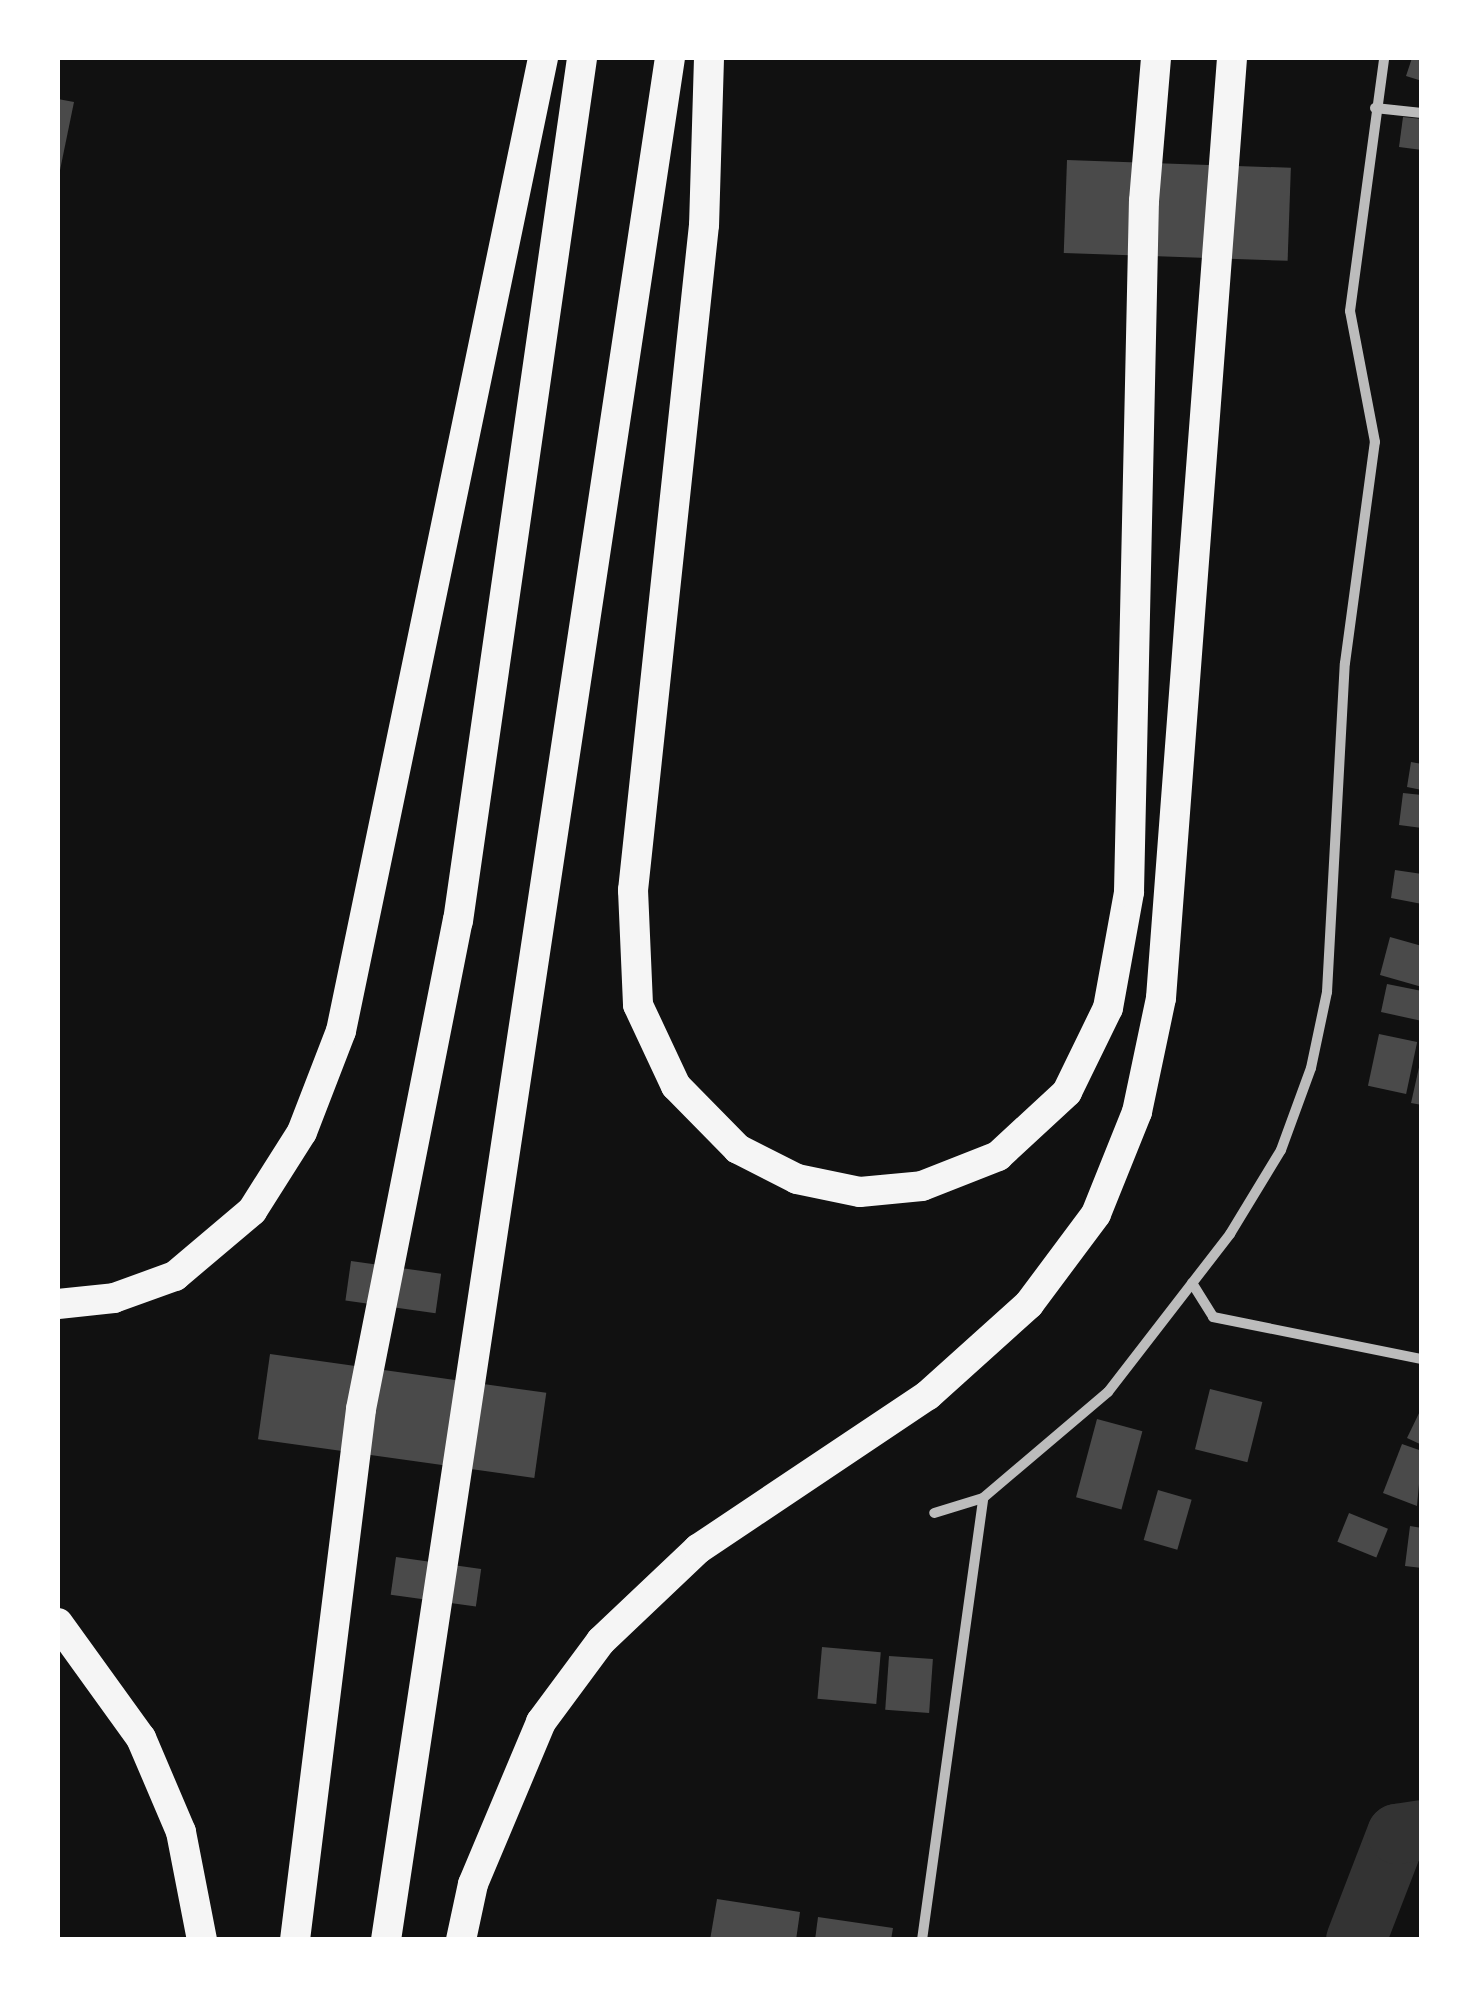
<!DOCTYPE html>
<style>
body{margin:0}
#map{position:relative;width:1479px;height:1997px;overflow:hidden;background:#111;font-family:Overpass,sans-serif}
div>[style]{position:absolute}
.river>*{height:60px;margin:-30px;padding:0 30px;transform-origin:30px;border-radius:30px;background:#333}
.building>*{inset:0;background:#4a4a4a;transform-origin:0 0}
.minor>*{height:10px;margin:-5px;padding:0 5px;transform-origin:5px;border-radius:5px;background:#bcbcbc}
.motorway>*{height:30px;margin:-15px;padding:0 15px;transform-origin:15px;border-radius:15px;background:#f5f5f5}
span{translate:-50% -50%;white-space:nowrap;text-align:center;line-height:1.15;-webkit-text-stroke:10px #fff;paint-order:stroke}
.frame{position:absolute;inset:0;border:60px solid #fff;pointer-events:none}
</style>
<div id="map">
<div class="river">
<i style="left:1356px;top:1940px;width:114px;rotate:-68.9deg"></i>
<i style="left:1397px;top:1834px;width:25px;rotate:-9deg"></i>
</div>
<div class="building">
<i style="clip-path:polygon(1412px 58px,1422px 58px,1422px 81px,1406px 76px)"></i>
<i style="clip-path:polygon(58px 99px,74px 102px,59px 175px,58px 175px)"></i>
<i style="clip-path:polygon(1403px 117px,1422px 119px,1422px 150px,1399px 147px)"></i>
<i style="left:1067px;top:160px;width:224px;height:93px;rotate:2deg"></i>
<i style="clip-path:polygon(1411px 762px,1422px 764px,1422px 790px,1407px 787px)"></i>
<i style="clip-path:polygon(1403px 793px,1422px 795px,1422px 828px,1399px 825px)"></i>
<i style="clip-path:polygon(1395px 870px,1422px 874px,1422px 904px,1391px 898px)"></i>
<i style="clip-path:polygon(1390px 937px,1422px 946px,1422px 987px,1380px 975px)"></i>
<i style="clip-path:polygon(1387px 984px,1422px 991px,1422px 1021px,1381px 1012px)"></i>
<i style="left:1379px;top:1034px;width:39px;height:53px;rotate:12deg"></i>
<i style="clip-path:polygon(1420px 1063px,1422px 1063px,1422px 1105px,1411px 1103px)"></i>
<i style="left:351px;top:1261px;width:91px;height:40px;rotate:8deg"></i>
<i style="left:270px;top:1354px;width:279px;height:86px;rotate:8deg"></i>
<i style="left:1210px;top:1389px;width:54px;height:62px;rotate:14deg"></i>
<i style="clip-path:polygon(1422px 1407px,1422px 1445px,1407px 1438px)"></i>
<i style="left:1097px;top:1419px;width:47px;height:81px;rotate:15deg"></i>
<i style="clip-path:polygon(1402px 1444px,1422px 1451px,1417px 1506px,1383px 1493px)"></i>
<i style="left:1158px;top:1490px;width:35px;height:52px;rotate:16deg"></i>
<i style="left:1349px;top:1513px;width:42px;height:31px;rotate:22deg"></i>
<i style="clip-path:polygon(1410px 1526px,1422px 1528px,1422px 1568px,1405px 1566px)"></i>
<i style="left:396px;top:1557px;width:86px;height:38px;rotate:8deg"></i>
<i style="left:822px;top:1647px;width:59px;height:52px;rotate:5deg"></i>
<i style="left:889px;top:1656px;width:44px;height:54px;rotate:4deg"></i>
<i style="clip-path:polygon(717px 1899px,800px 1912px,796px 1940px,710px 1940px)"></i>
<i style="clip-path:polygon(818px 1917px,893px 1928px,891px 1940px,815px 1940px)"></i>
</div>
<div class="minor">
<i style="left:1375px;top:108px;width:47px;rotate:6.1deg"></i>
<i style="left:1192px;top:1283px;width:40px;rotate:58deg"></i>
<i style="left:1213px;top:1317px;width:213px;rotate:11.4deg"></i>
<i style="left:983px;top:1498px;width:164px;rotate:-40.3deg"></i>
<i style="left:1108px;top:1392px;width:200px;rotate:-52.3deg"></i>
<i style="left:1230px;top:1234px;width:98px;rotate:-58.7deg"></i>
<i style="left:1281px;top:1150px;width:87px;rotate:-69.9deg"></i>
<i style="left:1311px;top:1068px;width:78px;rotate:-78.1deg"></i>
<i style="left:1327px;top:992px;width:329px;rotate:-86.9deg"></i>
<i style="left:1345px;top:663px;width:223px;rotate:-82.3deg"></i>
<i style="left:1375px;top:442px;width:133px;rotate:-100.8deg"></i>
<i style="left:1350px;top:311px;width:255px;rotate:-82.3deg"></i>
<i style="left:922px;top:1940px;width:446px;rotate:-82.1deg"></i>
<i style="left:983px;top:1498px;width:51px;rotate:163deg"></i>
</div>
<div class="motorway">
<i style="left:709px;top:58px;width:167px;rotate:91.7deg"></i>
<i style="left:704px;top:225px;width:669px;rotate:96.09deg"></i>
<i style="left:633px;top:890px;width:115px;rotate:87.5deg"></i>
<i style="left:638px;top:1005px;width:89px;rotate:64.9deg"></i>
<i style="left:676px;top:1086px;width:88px;rotate:45.5deg"></i>
<i style="left:738px;top:1149px;width:66px;rotate:27deg"></i>
<i style="left:797px;top:1179px;width:64px;rotate:11.7deg"></i>
<i style="left:860px;top:1192px;width:62px;rotate:-5.5deg"></i>
<i style="left:922px;top:1186px;width:82px;rotate:-21.5deg"></i>
<i style="left:998px;top:1156px;width:94px;rotate:-42.8deg"></i>
<i style="left:1067px;top:1092px;width:93px;rotate:-64deg"></i>
<i style="left:1108px;top:1008px;width:118px;rotate:-79.7deg"></i>
<i style="left:1129px;top:892px;width:691px;rotate:-88.76deg"></i>
<i style="left:1144px;top:201px;width:144px;rotate:-85.2deg"></i>
<i style="left:58px;top:1304px;width:56px;rotate:-6.1deg"></i>
<i style="left:114px;top:1298px;width:65px;rotate:-19.8deg"></i>
<i style="left:175px;top:1276px;width:101px;rotate:-40.2deg"></i>
<i style="left:252px;top:1211px;width:93px;rotate:-57.7deg"></i>
<i style="left:302px;top:1132px;width:108px;rotate:-68.9deg"></i>
<i style="left:341px;top:1031px;width:994px;rotate:-78.27deg"></i>
<i style="left:58px;top:1623px;width:142px;rotate:54.2deg"></i>
<i style="left:141px;top:1738px;width:102px;rotate:66.9deg"></i>
<i style="left:181px;top:1832px;width:110px;rotate:79deg"></i>
<i style="left:295px;top:1940px;width:535px;rotate:-82.91deg"></i>
<i style="left:361px;top:1409px;width:498px;rotate:-78.8deg"></i>
<i style="left:458px;top:921px;width:872px;rotate:-81.82deg"></i>
<i style="left:386px;top:1940px;width:1903px;rotate:-81.42deg"></i>
<i style="left:461px;top:1940px;width:57px;rotate:-77.9deg"></i>
<i style="left:473px;top:1884px;width:176px;rotate:-67.2deg"></i>
<i style="left:541px;top:1722px;width:101px;rotate:-53.5deg"></i>
<i style="left:601px;top:1641px;width:134px;rotate:-43.5deg"></i>
<i style="left:698px;top:1549px;width:277px;rotate:-33.8deg"></i>
<i style="left:928px;top:1395px;width:136px;rotate:-42deg"></i>
<i style="left:1029px;top:1304px;width:112px;rotate:-53.3deg"></i>
<i style="left:1096px;top:1214px;width:110px;rotate:-68.1deg"></i>
<i style="left:1137px;top:1112px;width:116px;rotate:-78.1deg"></i>
<i style="left:1161px;top:998px;width:943px;rotate:-85.68deg"></i>
</div>
<div class="frame"></div>
</div>
